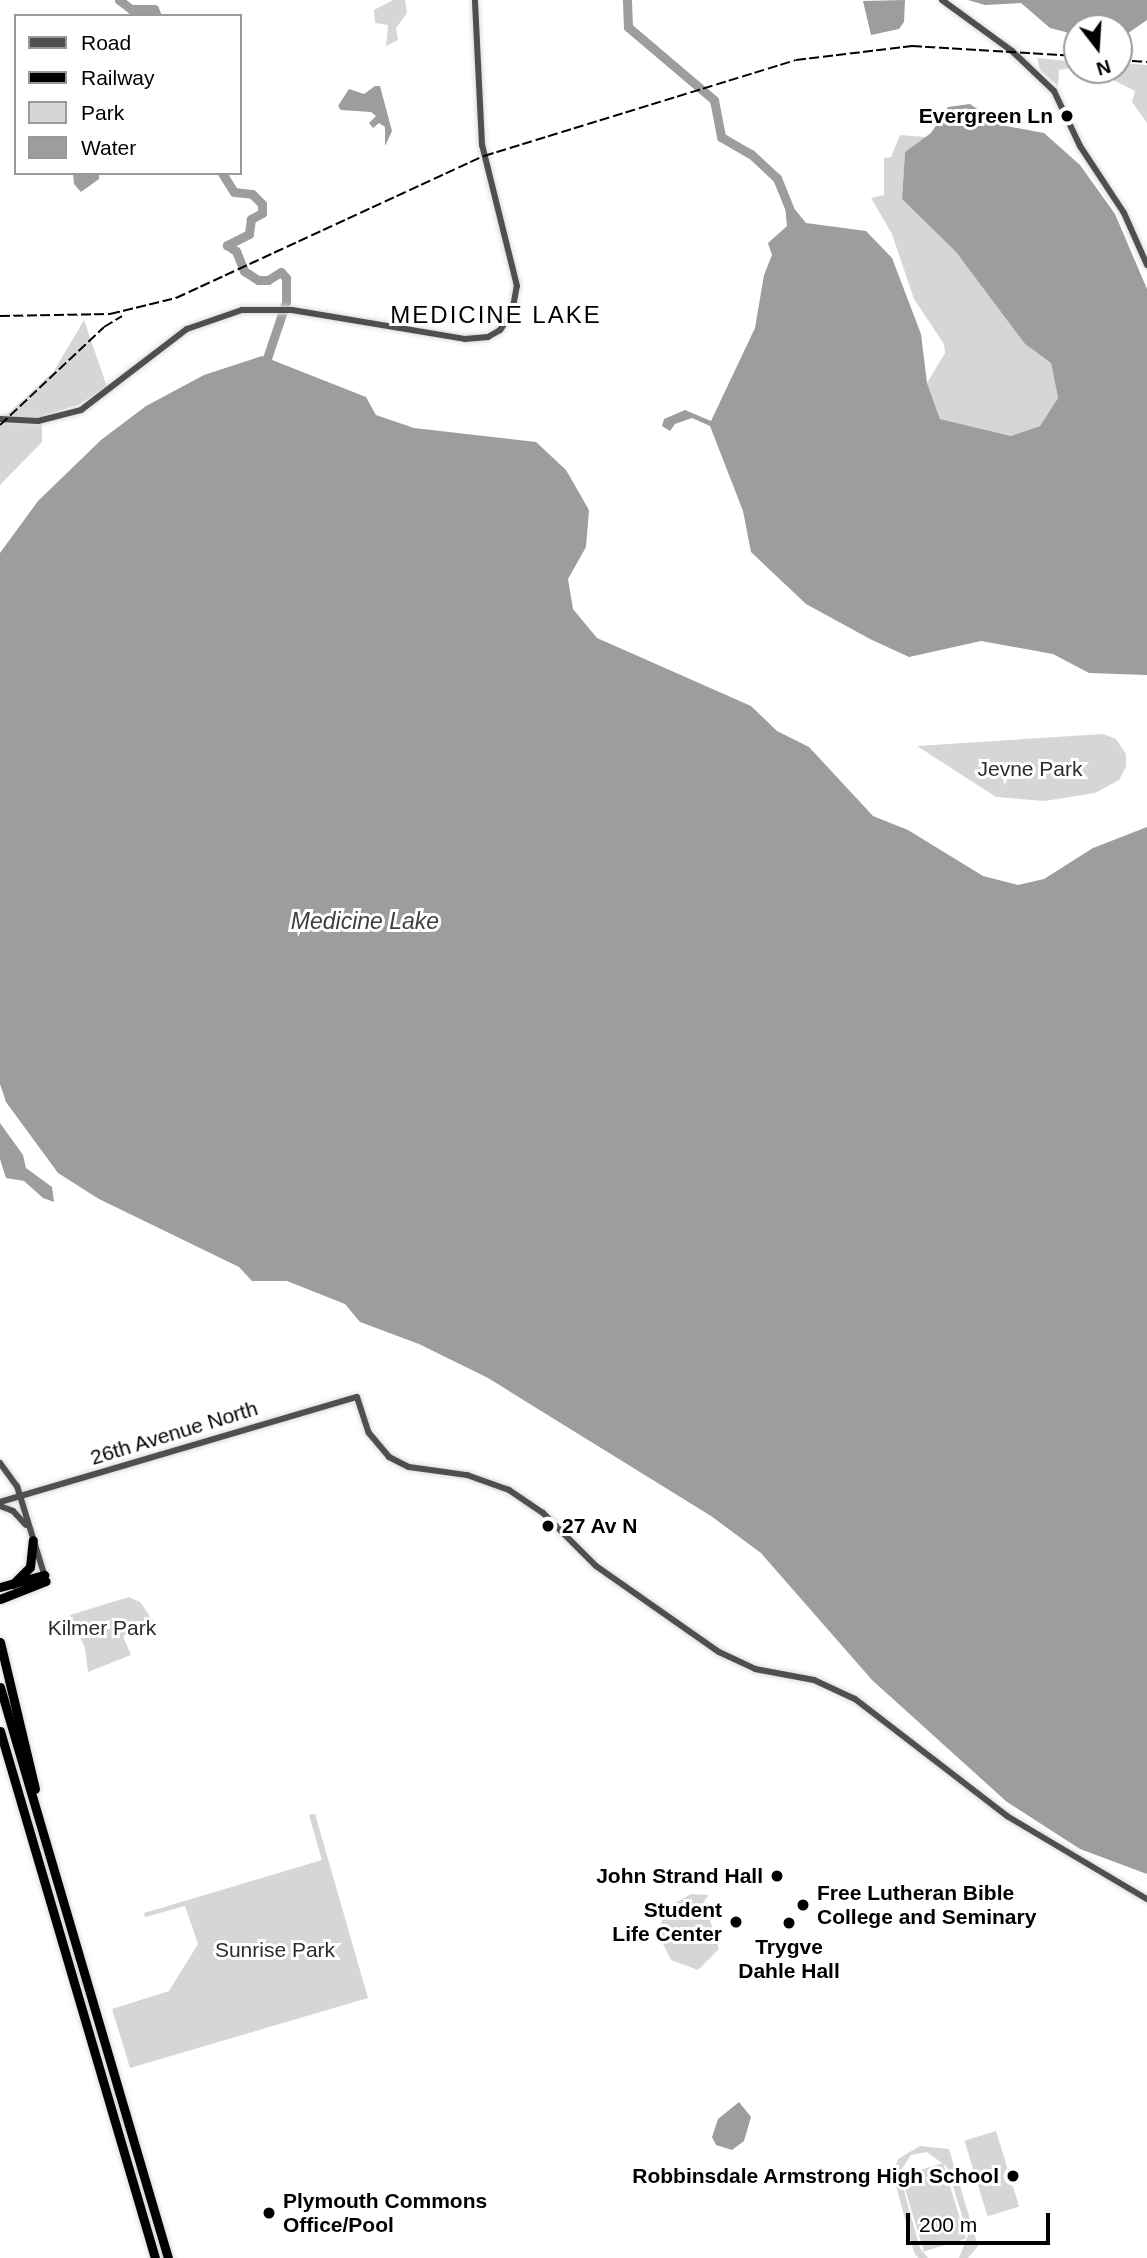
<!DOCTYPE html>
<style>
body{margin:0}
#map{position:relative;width:1147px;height:2258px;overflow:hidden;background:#fff;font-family:Arial,sans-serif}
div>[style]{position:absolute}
.green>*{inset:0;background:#d6d6d6;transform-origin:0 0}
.water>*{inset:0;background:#9d9d9d}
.river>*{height:9px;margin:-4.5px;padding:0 4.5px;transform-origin:4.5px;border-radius:4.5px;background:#9d9d9d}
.roads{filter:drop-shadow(0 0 2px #dbdbdb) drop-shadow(0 0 2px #dbdbdb)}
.minor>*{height:6px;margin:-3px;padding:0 3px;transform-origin:3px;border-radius:3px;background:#4f4f4f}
.highway>*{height:9px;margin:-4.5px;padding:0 4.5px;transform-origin:4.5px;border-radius:4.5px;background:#000}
.rail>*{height:2px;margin-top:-1px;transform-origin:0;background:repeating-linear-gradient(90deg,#000 0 10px,transparent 0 13.5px)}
.dots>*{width:19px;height:19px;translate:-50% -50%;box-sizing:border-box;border:4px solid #fff;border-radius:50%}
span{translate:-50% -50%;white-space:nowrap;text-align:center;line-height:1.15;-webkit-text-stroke:6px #fff;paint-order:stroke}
.poi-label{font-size:21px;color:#000;font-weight:700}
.right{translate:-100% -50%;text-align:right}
.left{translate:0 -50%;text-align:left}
.park-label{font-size:21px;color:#2d2d2d}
.street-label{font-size:21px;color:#000}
.water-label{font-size:23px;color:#3e3e3e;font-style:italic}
.quarter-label{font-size:24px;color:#000;letter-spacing:2px}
.legend{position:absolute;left:14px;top:14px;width:228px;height:161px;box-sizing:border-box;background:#fff;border:2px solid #999;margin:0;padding:9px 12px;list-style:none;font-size:21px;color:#000}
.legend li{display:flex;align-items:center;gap:14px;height:35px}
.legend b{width:35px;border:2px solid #999}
.north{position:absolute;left:1063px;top:14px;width:70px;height:70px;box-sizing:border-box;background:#fff;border:2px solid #999;border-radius:50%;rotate:163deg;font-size:19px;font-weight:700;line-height:28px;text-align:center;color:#000}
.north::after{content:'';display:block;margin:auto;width:24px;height:32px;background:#000;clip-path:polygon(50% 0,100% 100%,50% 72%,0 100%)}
.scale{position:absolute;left:906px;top:2213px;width:144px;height:32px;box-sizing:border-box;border:4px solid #000;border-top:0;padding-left:9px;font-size:21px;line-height:24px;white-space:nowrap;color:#000;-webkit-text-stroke:5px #fff;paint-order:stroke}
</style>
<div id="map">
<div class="green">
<i style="clip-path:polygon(393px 0,405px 0,407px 13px,396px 28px,398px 40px,386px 46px,388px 25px,375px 23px,374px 10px)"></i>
<i style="clip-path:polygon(1037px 58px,1077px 62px,1077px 67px,1059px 70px,1058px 86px,1040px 70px)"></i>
<i style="clip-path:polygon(1119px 63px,1147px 65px,1147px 123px,1132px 102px,1135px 91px,1093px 70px,1119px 70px)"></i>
<i style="clip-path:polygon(900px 135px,926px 137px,905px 152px,902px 199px,956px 252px,1025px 344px,1051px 363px,1058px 398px,1040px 426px,1011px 436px,940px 419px,927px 383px,945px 353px,944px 344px,914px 299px,892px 234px,871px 198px,884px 195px,884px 158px,891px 157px)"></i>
<i style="clip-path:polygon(84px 320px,107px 387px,78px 405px,42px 416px,42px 442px,0 485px,0 421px,54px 371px)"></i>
<i style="clip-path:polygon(1103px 734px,1116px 739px,1126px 754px,1126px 767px,1119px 780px,1095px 793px,1045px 801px,996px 797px,917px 746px)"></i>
<i style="clip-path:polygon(129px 1597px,140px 1602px,154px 1622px,123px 1636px,131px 1655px,88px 1672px,85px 1648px,70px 1615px)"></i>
<i style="clip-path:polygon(315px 1814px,368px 1998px,130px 2068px,112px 2009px,169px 1991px,198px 1944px,185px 1906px,145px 1917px,144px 1913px,322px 1860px,309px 1815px)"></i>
<i style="clip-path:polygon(691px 1894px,709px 1895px,704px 1901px,719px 1949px,698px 1970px,671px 1960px,658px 1934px,666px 1908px)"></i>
<i style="left:996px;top:2131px;width:79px;height:33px;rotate:73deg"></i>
<i style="clip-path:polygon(920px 2146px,949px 2149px,978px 2246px,968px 2258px,959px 2258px,968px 2235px,947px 2167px,927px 2152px,911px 2155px,899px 2173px,920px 2248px,928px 2258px,918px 2258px,914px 2252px,893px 2175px,898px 2159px)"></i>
<i style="left:943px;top:2163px;width:79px;height:44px;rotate:73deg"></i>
</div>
<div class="water">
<i style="clip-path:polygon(905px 0,904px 22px,899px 29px,871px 35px,863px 1px)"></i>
<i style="clip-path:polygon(968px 0,1147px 0,1147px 20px,1124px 36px,1119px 36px,1119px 28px,1077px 28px,1077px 35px,1050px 28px,1021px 3px,985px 5px)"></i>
<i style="clip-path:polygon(375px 86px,380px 86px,392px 131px,385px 146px,385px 127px,379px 123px,373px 128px,369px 123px,376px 116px,371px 112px,341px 110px,338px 106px,349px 89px,364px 94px)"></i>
<i style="clip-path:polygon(970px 104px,1001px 125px,1044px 133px,1080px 165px,1115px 214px,1147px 289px,1147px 675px,1089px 673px,1053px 654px,981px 641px,909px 657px,870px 639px,806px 604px,751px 552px,743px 511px,710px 426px,692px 418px,675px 424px,670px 431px,662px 426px,664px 419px,685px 410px,711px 421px,755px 328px,764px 275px,772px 255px,768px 243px,787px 226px,784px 196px,806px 223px,866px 231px,892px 258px,921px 334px,927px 383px,940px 419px,1011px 436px,1040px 426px,1058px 398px,1051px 363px,1025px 344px,956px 252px,902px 199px,905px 152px,931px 133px,948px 107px)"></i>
<i style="clip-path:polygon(73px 173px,99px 173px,99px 179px,81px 192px,74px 184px)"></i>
<i style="clip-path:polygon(262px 356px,366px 397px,376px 415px,414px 428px,536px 442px,566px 470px,589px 510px,586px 547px,568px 579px,573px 609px,597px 638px,751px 706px,777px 731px,809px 747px,873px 816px,908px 830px,983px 876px,1018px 885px,1044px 879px,1093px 848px,1147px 827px,1147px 1874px,1080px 1849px,1007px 1802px,872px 1680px,761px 1553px,711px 1516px,488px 1378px,419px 1344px,360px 1322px,345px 1304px,287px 1281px,252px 1281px,239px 1267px,99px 1199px,58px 1173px,6px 1102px,0 1084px,0 553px,38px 501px,101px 440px,146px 406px,204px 375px)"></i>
<i style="clip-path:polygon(0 1123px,23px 1155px,26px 1168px,52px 1187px,54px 1202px,43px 1198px,24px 1181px,6px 1178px,0 1159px)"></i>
<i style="clip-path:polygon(739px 2102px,751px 2117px,744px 2141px,732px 2150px,716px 2145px,712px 2137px,718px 2119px)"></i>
</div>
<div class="river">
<i style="left:119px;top:0;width:15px;rotate:37deg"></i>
<i style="left:131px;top:9px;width:23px"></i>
<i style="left:154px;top:9px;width:8px;rotate:67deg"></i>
<i style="left:627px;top:0;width:27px;rotate:88deg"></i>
<i style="left:628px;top:27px;width:113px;rotate:40.3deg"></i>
<i style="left:714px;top:100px;width:38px;rotate:79deg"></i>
<i style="left:721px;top:137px;width:34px;rotate:30deg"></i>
<i style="left:751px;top:154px;width:35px;rotate:43deg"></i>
<i style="left:777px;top:178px;width:32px;rotate:68deg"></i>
<i style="left:222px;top:173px;width:22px;rotate:58deg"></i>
<i style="left:234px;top:192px;width:18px;rotate:6deg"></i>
<i style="left:252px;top:194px;width:14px;rotate:45deg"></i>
<i style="left:262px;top:204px;width:9px;rotate:90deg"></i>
<i style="left:262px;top:213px;width:13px;rotate:151deg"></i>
<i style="left:251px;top:219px;width:15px;rotate:98deg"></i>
<i style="left:249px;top:234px;width:25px;rotate:153deg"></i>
<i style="left:227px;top:245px;width:11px;rotate:34deg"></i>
<i style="left:236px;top:251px;width:22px;rotate:68deg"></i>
<i style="left:244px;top:271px;width:17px;rotate:33deg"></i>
<i style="left:258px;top:280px;width:10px"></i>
<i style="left:268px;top:280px;width:15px;rotate:-32deg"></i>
<i style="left:281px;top:272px;width:8px;rotate:50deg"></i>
<i style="left:286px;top:278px;width:24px;rotate:90deg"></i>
<i style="left:286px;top:302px;width:59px;rotate:108.7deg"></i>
<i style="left:267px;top:358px;width:12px;rotate:76deg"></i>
</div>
<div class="roads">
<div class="minor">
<i style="left:942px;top:0;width:87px;rotate:36.1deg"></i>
<i style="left:1012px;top:51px;width:58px;rotate:43.6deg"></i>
<i style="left:1054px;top:91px;width:61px;rotate:64.7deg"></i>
<i style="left:1080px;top:146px;width:80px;rotate:56.7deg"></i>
<i style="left:1124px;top:213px;width:57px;rotate:66.1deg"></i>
<i style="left:0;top:419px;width:38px;rotate:3deg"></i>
<i style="left:38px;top:421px;width:44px;rotate:-14.3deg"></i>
<i style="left:81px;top:410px;width:133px;rotate:-37.4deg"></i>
<i style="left:187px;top:329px;width:58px;rotate:-19.1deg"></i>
<i style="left:242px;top:310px;width:50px"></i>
<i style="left:292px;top:310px;width:175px;rotate:9.5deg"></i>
<i style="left:465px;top:339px;width:23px;rotate:-5deg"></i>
<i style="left:488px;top:337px;width:14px;rotate:-30deg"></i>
<i style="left:500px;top:330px;width:21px;rotate:-55deg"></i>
<i style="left:512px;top:313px;width:27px;rotate:-80deg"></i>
<i style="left:517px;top:286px;width:145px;rotate:-103.9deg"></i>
<i style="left:482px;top:145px;width:145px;rotate:-92.8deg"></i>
<i style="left:0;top:1463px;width:29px;rotate:54deg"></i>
<i style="left:17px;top:1486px;width:95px;rotate:72.9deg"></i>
<i style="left:0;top:1502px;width:372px;rotate:-16.4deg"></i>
<i style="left:357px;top:1397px;width:38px;rotate:72deg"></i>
<i style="left:369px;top:1433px;width:31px;rotate:50deg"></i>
<i style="left:389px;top:1457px;width:22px;rotate:27deg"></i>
<i style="left:409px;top:1467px;width:59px;rotate:7.9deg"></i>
<i style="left:467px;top:1475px;width:45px;rotate:19.7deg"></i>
<i style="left:509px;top:1490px;width:41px;rotate:34.1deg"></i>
<i style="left:543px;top:1513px;width:75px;rotate:45deg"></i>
<i style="left:596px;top:1566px;width:150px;rotate:35deg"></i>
<i style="left:719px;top:1652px;width:40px;rotate:25deg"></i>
<i style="left:755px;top:1669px;width:60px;rotate:10.6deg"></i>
<i style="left:814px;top:1680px;width:45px;rotate:24.9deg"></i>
<i style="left:855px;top:1699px;width:192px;rotate:37.6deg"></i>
<i style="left:1007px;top:1816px;width:163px;rotate:30.7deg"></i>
<i style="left:0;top:1506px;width:14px;rotate:21deg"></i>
<i style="left:13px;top:1511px;width:19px;rotate:47deg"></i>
</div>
<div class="highway">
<i style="left:13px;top:1584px;width:24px;rotate:-45deg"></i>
<i style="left:30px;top:1567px;width:27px;rotate:-84deg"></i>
<i style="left:0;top:1587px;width:46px;rotate:-15.3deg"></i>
<i style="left:0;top:1599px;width:49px;rotate:-21.4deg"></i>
<i style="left:0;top:1642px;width:151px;rotate:76.6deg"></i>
<i style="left:0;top:1687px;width:595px;rotate:73.61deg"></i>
<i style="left:0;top:1731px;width:549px;rotate:73.61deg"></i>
</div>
</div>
<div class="rail">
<i style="left:1119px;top:60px;width:28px;rotate:4deg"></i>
<i style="left:0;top:316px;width:110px;rotate:-1deg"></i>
<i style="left:110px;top:314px;width:68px;rotate:-13.6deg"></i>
<i style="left:176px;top:298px;width:339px;rotate:-24.8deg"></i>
<i style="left:484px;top:156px;width:326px;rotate:-17.1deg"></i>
<i style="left:796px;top:60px;width:117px;rotate:-6.9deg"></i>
<i style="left:912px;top:46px;width:165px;rotate:3.5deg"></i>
<i style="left:0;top:425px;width:143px;rotate:-43.3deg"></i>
<i style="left:104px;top:327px;width:21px;rotate:-31deg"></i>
</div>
<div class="dots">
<i style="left:1067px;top:116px;background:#000"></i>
<i style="left:548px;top:1526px;background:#000"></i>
<i style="left:777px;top:1876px;background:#000"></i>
<i style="left:803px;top:1905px;background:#000"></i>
<i style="left:736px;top:1922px;background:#000"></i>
<i style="left:789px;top:1923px;background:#000"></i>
<i style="left:1013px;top:2176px;background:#000"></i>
<i style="left:269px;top:2213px;background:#000"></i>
</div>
<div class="poi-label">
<span class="right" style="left:1053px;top:116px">Evergreen Ln</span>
<span class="left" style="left:562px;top:1526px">27 Av N</span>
<span class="right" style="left:763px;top:1876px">John Strand Hall</span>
<span class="left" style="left:817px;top:1905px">Free Lutheran Bible<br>College and Seminary</span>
<span class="right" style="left:722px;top:1922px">Student<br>Life Center</span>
<span style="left:789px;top:1959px">Trygve<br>Dahle Hall</span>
<span class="right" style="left:999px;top:2176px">Robbinsdale Armstrong High School</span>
<span class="left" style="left:283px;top:2213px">Plymouth Commons<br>Office/Pool</span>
</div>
<div class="park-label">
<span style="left:1030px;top:769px">Jevne Park</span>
<span style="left:102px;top:1628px">Kilmer Park</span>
<span style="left:275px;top:1950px">Sunrise Park</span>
</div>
<div class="street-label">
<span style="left:174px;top:1433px;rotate:-17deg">26th Avenue North</span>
</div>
<div class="water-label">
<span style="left:365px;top:921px">Medicine Lake</span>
</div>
<div class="quarter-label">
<span style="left:496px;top:315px">MEDICINE LAKE</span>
</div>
<ul class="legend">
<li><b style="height:9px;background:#4f4f4f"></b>Road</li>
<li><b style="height:9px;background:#000"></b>Railway</li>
<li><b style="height:19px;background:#d6d6d6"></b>Park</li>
<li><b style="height:19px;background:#9d9d9d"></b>Water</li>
</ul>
<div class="north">N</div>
<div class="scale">200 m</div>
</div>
